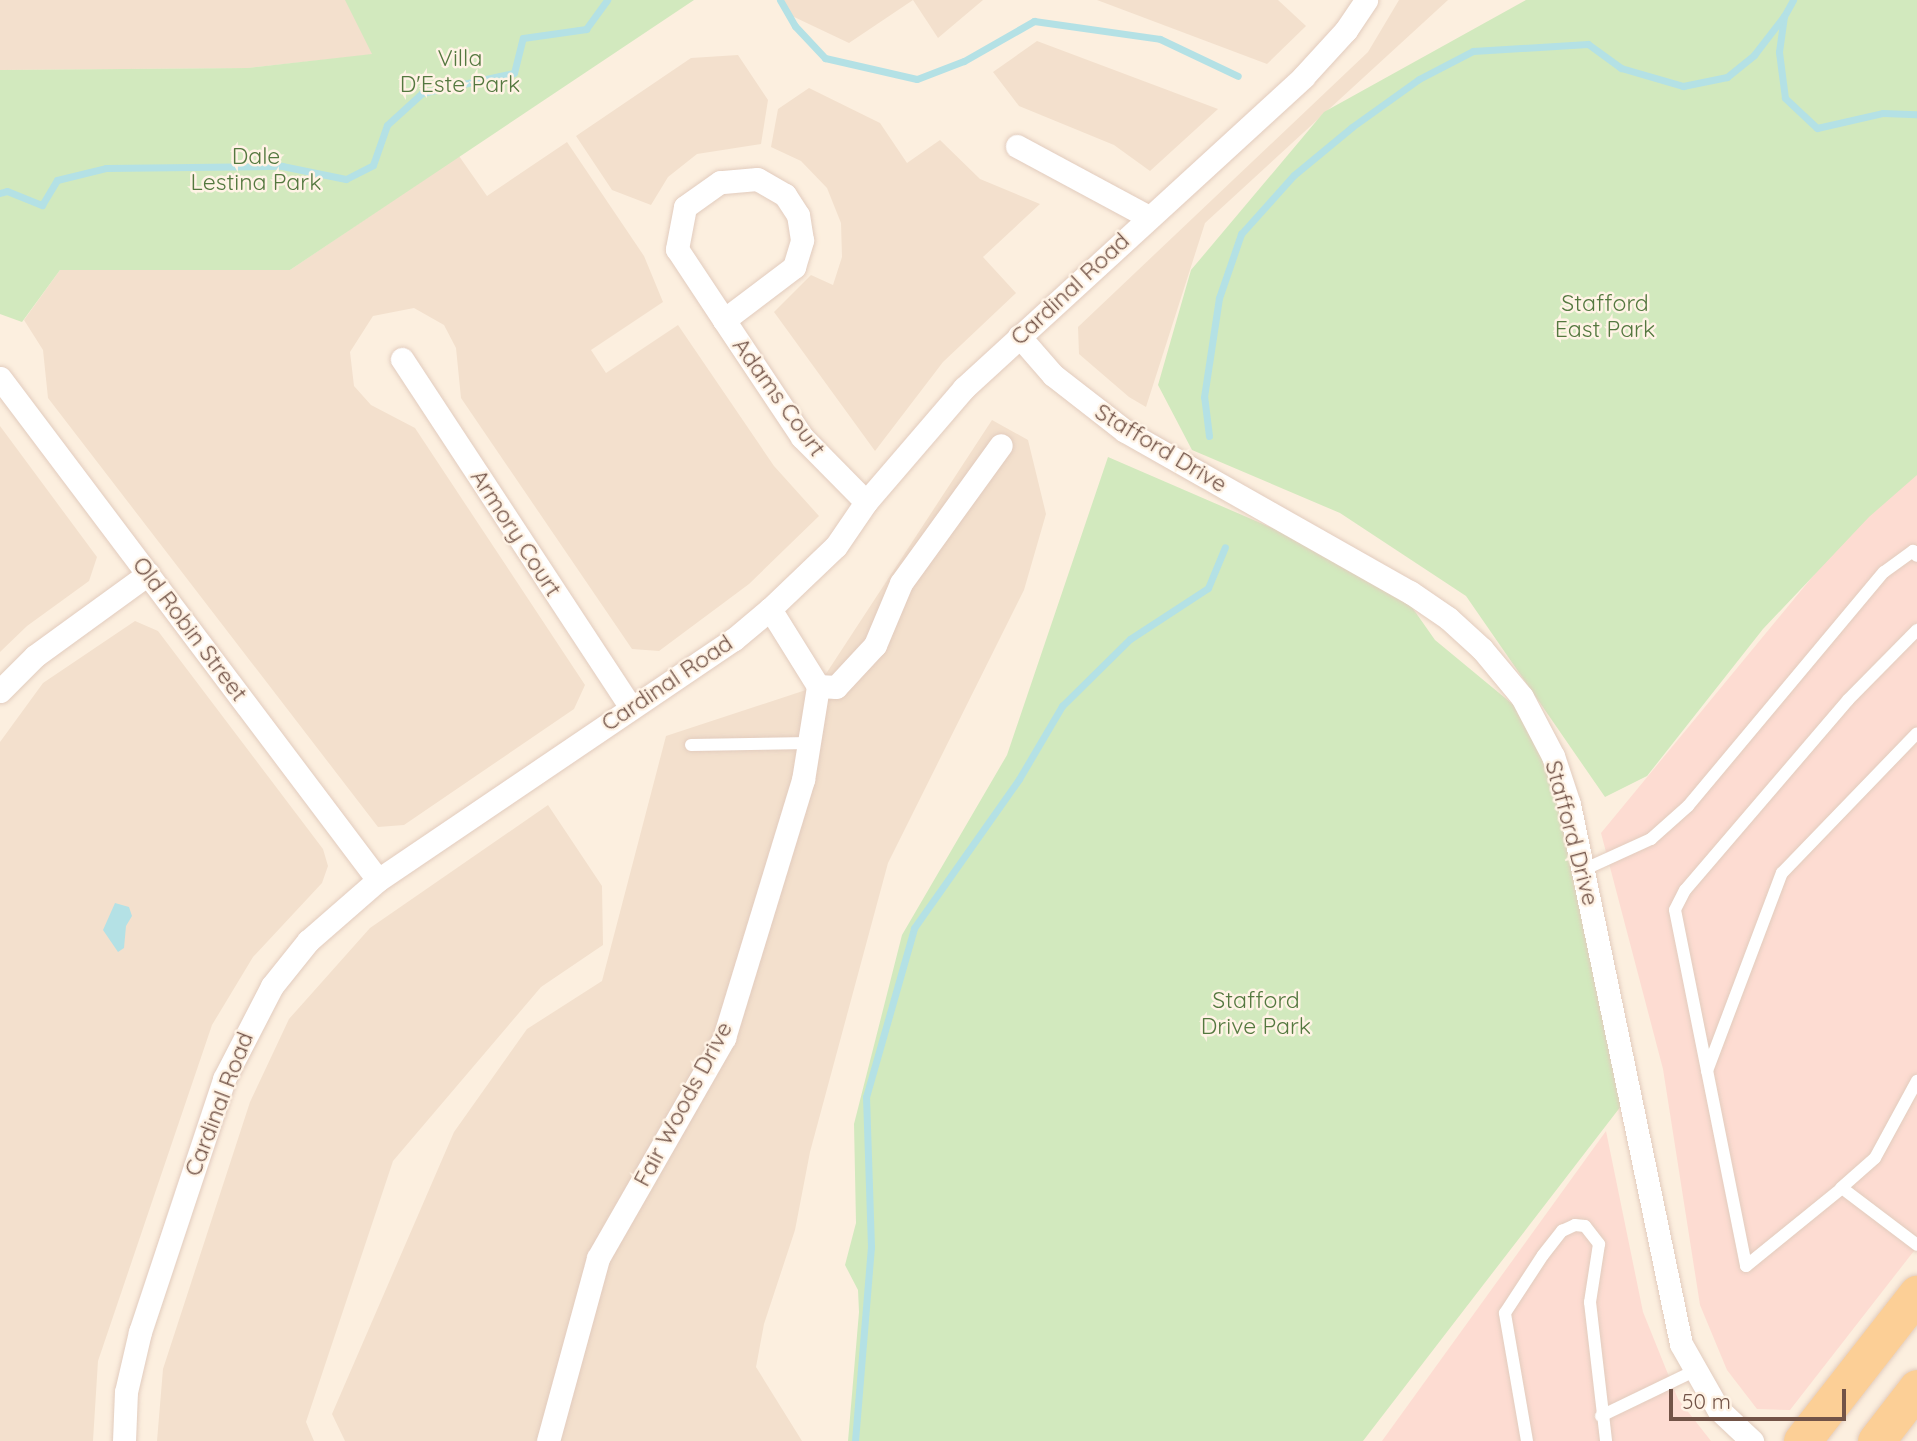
<!DOCTYPE html>
<style>
body{margin:0}
#map{position:relative;width:1917px;height:1441px;overflow:hidden;background:#fcefdf;font-family:Quicksand,sans-serif}
div>[style]{position:absolute}
.residential>*{inset:0;background:#f3e0cd}
.commercial>*{inset:0;background:#fddcd2}
.green>*{inset:0;background:#d2e9be}
.water>*{inset:0;background:#b4e1e5}
.stream>*{height:7px;margin:-3.5px;padding:0 3.5px;transform-origin:3.5px;border-radius:3.5px;background:#b4e1e5}
.roads{filter:drop-shadow(0 0 2px #e2ccbe) drop-shadow(0 0 2px #e2ccbe)}
.lane>*{height:12px;margin:-6px;padding:0 6px;transform-origin:6px;border-radius:6px;background:#fff}
.street>*{height:23px;margin:-11.5px;padding:0 11.5px;transform-origin:11.5px;border-radius:11.5px;background:#fff}
.primary>*{height:37px;margin:-18.5px;padding:0 18.5px;transform-origin:18.5px;border-radius:18.5px;background:#fccf96}
span{translate:-50% -50%;white-space:nowrap;text-align:center;line-height:1.15;-webkit-text-stroke:5px #fff3e5;paint-order:stroke}
.park-label{font-size:23px;color:#54783f}
.street-label{font-size:23px;color:#725347}
.scale{position:absolute;left:1669px;top:1389px;width:177px;height:32px;box-sizing:border-box;border:4px solid #725347;border-top:0;padding-left:9px;font-size:21px;line-height:24px;white-space:nowrap;color:#725347;-webkit-text-stroke:5px #fff3e5;paint-order:stroke}
</style>
<div id="map">
<div class="residential">
<i style="clip-path:polygon(0 0,352px 0,379px 54px,248px 68px,0 70px)"></i>
<i style="clip-path:polygon(782px 0,983px 0,938px 38px,913px 0,849px 43px,792px 16px)"></i>
<i style="clip-path:polygon(1097px 0,1278px 0,1306px 26px,1267px 64px)"></i>
<i style="clip-path:polygon(1399px 0,1448px 0,1205px 223px,1146px 407px,1129px 397px,1079px 354px,1078px 327px,1368px 52px)"></i>
<i style="clip-path:polygon(1037px 41px,1218px 109px,1150px 171px,1114px 145px,1019px 106px,993px 72px)"></i>
<i style="clip-path:polygon(738px 55px,768px 100px,761px 144px,697px 154px,668px 177px,651px 205px,612px 190px,576px 136px,691px 58px)"></i>
<i style="clip-path:polygon(809px 88px,880px 123px,907px 163px,940px 140px,980px 179px,1040px 204px,983px 257px,1016px 293px,943px 362px,875px 451px,774px 312px,811px 275px,833px 285px,842px 257px,841px 223px,827px 188px,801px 161px,771px 147px,778px 109px)"></i>
<i style="clip-path:polygon(567px 142px,644px 256px,663px 302px,591px 350px,606px 373px,678px 325px,774px 466px,819px 516px,749px 584px,659px 651px,632px 649px,461px 398px,456px 348px,444px 325px,414px 308px,373px 316px,350px 352px,354px 386px,371px 405px,415px 428px,585px 685px,574px 709px,404px 825px,378px 827px,48px 398px,43px 350px,24px 320px,60px 270px,290px 270px,459px 156px,487px 196px)"></i>
<i style="clip-path:polygon(992px 420px,1028px 440px,1046px 514px,1024px 590px,888px 863px,810px 1152px,795px 1230px,764px 1324px,756px 1367px,802px 1441px,345px 1441px,332px 1414px,454px 1132px,527px 1029px,602px 981px,666px 736px,818px 686px)"></i>
<i style="clip-path:polygon(0 426px,97px 557px,89px 581px,27px 626px,0 652px)"></i>
<i style="clip-path:polygon(135px 621px,158px 631px,323px 849px,328px 866px,322px 883px,253px 957px,212px 1025px,98px 1361px,93px 1441px,0 1441px,0 742px,43px 683px)"></i>
<i style="clip-path:polygon(548px 805px,602px 886px,603px 945px,541px 987px,393px 1161px,306px 1422px,314px 1441px,157px 1441px,163px 1369px,250px 1102px,289px 1019px,370px 928px)"></i>
</div>
<div class="commercial">
<i style="clip-path:polygon(1917px 450px,1917px 1247px,1790px 1410px,1757px 1409px,1727px 1370px,1700px 1305px,1663px 1069px,1601px 833px)"></i>
<i style="clip-path:polygon(1606px 1131px,1643px 1312px,1678px 1399px,1711px 1441px,1382px 1441px)"></i>
</div>
<div class="green">
<i style="clip-path:polygon(345px 0,694px 0,290px 270px,60px 270px,22px 322px,0 314px,0 70px,248px 68px,372px 54px)"></i>
<i style="clip-path:polygon(1526px 0,1917px 0,1917px 475px,1869px 517px,1763px 629px,1647px 776px,1605px 797px,1466px 596px,1340px 513px,1192px 450px,1158px 385px,1191px 270px,1324px 112px)"></i>
<i style="clip-path:polygon(1108px 457px,1286px 534px,1409px 603px,1435px 640px,1539px 726px,1628px 1097px,1363px 1441px,848px 1441px,859px 1312px,858px 1290px,845px 1265px,856px 1223px,854px 1124px,902px 935px,1007px 755px)"></i>
</div>
<div class="water">
<i style="clip-path:polygon(115px 903px,129px 907px,132px 916px,126px 926px,124px 948px,118px 952px,103px 930px)"></i>
</div>
<div class="stream">
<i style="left:780px;top:0;width:30px;rotate:60deg"></i>
<i style="left:795px;top:26px;width:44px;rotate:46.8deg"></i>
<i style="left:825px;top:58px;width:94px;rotate:12.9deg"></i>
<i style="left:917px;top:79px;width:50px;rotate:-21deg"></i>
<i style="left:964px;top:61px;width:81px;rotate:-29.7deg"></i>
<i style="left:1034px;top:21px;width:127px;rotate:8.1deg"></i>
<i style="left:1160px;top:39px;width:86px;rotate:25.4deg"></i>
<i style="left:1793px;top:0;width:18px;rotate:119deg"></i>
<i style="left:1784px;top:16px;width:36px;rotate:98deg"></i>
<i style="left:1779px;top:52px;width:46px;rotate:82.6deg"></i>
<i style="left:1785px;top:98px;width:44px;rotate:43.2deg"></i>
<i style="left:1817px;top:128px;width:68px;rotate:-12.8deg"></i>
<i style="left:1883px;top:113px;width:34px;rotate:2deg"></i>
<i style="left:0;top:193px;width:7px;rotate:-16deg"></i>
<i style="left:7px;top:191px;width:38px;rotate:22deg"></i>
<i style="left:42px;top:205px;width:29px;rotate:-59deg"></i>
<i style="left:57px;top:180px;width:50px;rotate:-13.8deg"></i>
<i style="left:106px;top:168px;width:176px;rotate:-0.7deg"></i>
<i style="left:282px;top:166px;width:65px;rotate:11.5deg"></i>
<i style="left:346px;top:179px;width:30px;rotate:-27deg"></i>
<i style="left:373px;top:165px;width:42px;rotate:-70.7deg"></i>
<i style="left:387px;top:125px;width:47px;rotate:-42.4deg"></i>
<i style="left:422px;top:93px;width:94px;rotate:-12.3deg"></i>
<i style="left:514px;top:73px;width:36px;rotate:-76deg"></i>
<i style="left:523px;top:38px;width:64px;rotate:-8.1deg"></i>
<i style="left:586px;top:29px;width:36px;rotate:-54deg"></i>
<i style="left:1209px;top:436px;width:39px;rotate:-97deg"></i>
<i style="left:1204px;top:397px;width:100px;rotate:-81.4deg"></i>
<i style="left:1219px;top:298px;width:68px;rotate:-71deg"></i>
<i style="left:1241px;top:234px;width:79px;rotate:-48.1deg"></i>
<i style="left:1294px;top:175px;width:75px;rotate:-39.6deg"></i>
<i style="left:1352px;top:127px;width:82px;rotate:-35.6deg"></i>
<i style="left:1419px;top:79px;width:61px;rotate:-27.4deg"></i>
<i style="left:1473px;top:51px;width:115px;rotate:-3.5deg"></i>
<i style="left:1588px;top:44px;width:41px;rotate:36deg"></i>
<i style="left:1621px;top:68px;width:65px;rotate:16.2deg"></i>
<i style="left:1683px;top:86px;width:45px;rotate:-11.6deg"></i>
<i style="left:1727px;top:77px;width:35px;rotate:-39deg"></i>
<i style="left:1754px;top:55px;width:49px;rotate:-52.4deg"></i>
<i style="left:855px;top:1441px;width:195px;rotate:-85.3deg"></i>
<i style="left:871px;top:1247px;width:150px;rotate:-91.9deg"></i>
<i style="left:866px;top:1097px;width:176px;rotate:-74.1deg"></i>
<i style="left:914px;top:928px;width:182px;rotate:-54.8deg"></i>
<i style="left:1019px;top:779px;width:85px;rotate:-59.5deg"></i>
<i style="left:1062px;top:706px;width:95px;rotate:-44.6deg"></i>
<i style="left:1130px;top:639px;width:93px;rotate:-33.2deg"></i>
<i style="left:1208px;top:588px;width:44px;rotate:-67.5deg"></i>
</div>
<div class="roads">
<div class="lane">
<i style="left:1917px;top:630px;width:98px;rotate:134.6deg"></i>
<i style="left:1848px;top:700px;width:250px;rotate:130.6deg"></i>
<i style="left:1685px;top:890px;width:22px;rotate:117deg"></i>
<i style="left:1675px;top:910px;width:363px;rotate:78.7deg"></i>
<i style="left:1746px;top:1266px;width:124px;rotate:-39.1deg"></i>
<i style="left:1842px;top:1188px;width:94px;rotate:37.2deg"></i>
<i style="left:691px;top:745px;width:118px;rotate:-1deg"></i>
<i style="left:1583px;top:870px;width:75px;rotate:-24.5deg"></i>
<i style="left:1651px;top:839px;width:50px;rotate:-41.7deg"></i>
<i style="left:1688px;top:806px;width:305px;rotate:-50.1deg"></i>
<i style="left:1884px;top:572px;width:36px;rotate:-36deg"></i>
<i style="left:1913px;top:551px;width:6px;rotate:51deg"></i>
<i style="left:1707px;top:1071px;width:212px;rotate:-69.3deg"></i>
<i style="left:1782px;top:873px;width:194px;rotate:-46deg"></i>
<i style="left:1841px;top:1188px;width:45px;rotate:-41.4deg"></i>
<i style="left:1875px;top:1158px;width:88px;rotate:-61.4deg"></i>
<i style="left:1601px;top:1416px;width:103px;rotate:-25.8deg"></i>
<i style="left:1527px;top:1441px;width:130px;rotate:-99.8deg"></i>
<i style="left:1505px;top:1313px;width:69px;rotate:-56.8deg"></i>
<i style="left:1543px;top:1255px;width:31px;rotate:-52deg"></i>
<i style="left:1562px;top:1231px;width:14px;rotate:-25deg"></i>
<i style="left:1575px;top:1225px;width:10px;rotate:6deg"></i>
<i style="left:1585px;top:1226px;width:23px;rotate:52deg"></i>
<i style="left:1599px;top:1244px;width:59px;rotate:98.8deg"></i>
<i style="left:1590px;top:1302px;width:140px;rotate:83.4deg"></i>
</div>
<div class="street">
<i style="left:1017px;top:146px;width:150px;rotate:28.3deg"></i>
<i style="left:724px;top:320px;width:88px;rotate:-37.1deg"></i>
<i style="left:794px;top:267px;width:28px;rotate:-73deg"></i>
<i style="left:802px;top:240px;width:25px;rotate:-99deg"></i>
<i style="left:798px;top:215px;width:24px;rotate:-123deg"></i>
<i style="left:785px;top:195px;width:32px;rotate:-150deg"></i>
<i style="left:757px;top:179px;width:37px;rotate:175deg"></i>
<i style="left:720px;top:182px;width:43px;rotate:144.5deg"></i>
<i style="left:685px;top:207px;width:43px;rotate:100.8deg"></i>
<i style="left:677px;top:249px;width:85px;rotate:56.5deg"></i>
<i style="left:724px;top:320px;width:141px;rotate:56.3deg"></i>
<i style="left:802px;top:437px;width:91px;rotate:45.4deg"></i>
<i style="left:1019px;top:336px;width:52px;rotate:48.9deg"></i>
<i style="left:1053px;top:375px;width:91px;rotate:37.9deg"></i>
<i style="left:1125px;top:431px;width:327px;rotate:29.5deg"></i>
<i style="left:1410px;top:592px;width:46px;rotate:34.4deg"></i>
<i style="left:1448px;top:618px;width:46px;rotate:42.4deg"></i>
<i style="left:1482px;top:649px;width:62px;rotate:50.2deg"></i>
<i style="left:1522px;top:697px;width:67px;rotate:62.3deg"></i>
<i style="left:1553px;top:756px;width:51px;rotate:71.6deg"></i>
<i style="left:1569px;top:804px;width:551px;rotate:78.28deg"></i>
<i style="left:1681px;top:1344px;width:75px;rotate:60.4deg"></i>
<i style="left:1718px;top:1409px;width:47px;rotate:43.3deg"></i>
<i style="left:402px;top:359px;width:415px;rotate:56.7deg"></i>
<i style="left:0;top:378px;width:628px;rotate:53.02deg"></i>
<i style="left:818px;top:686px;width:18px;rotate:3deg"></i>
<i style="left:836px;top:687px;width:57px;rotate:-47.1deg"></i>
<i style="left:875px;top:645px;width:67px;rotate:-67.2deg"></i>
<i style="left:901px;top:583px;width:170px;rotate:-54.1deg"></i>
<i style="left:0;top:691px;width:49px;rotate:-45deg"></i>
<i style="left:35px;top:656px;width:140px;rotate:-36deg"></i>
<i style="left:124px;top:1441px;width:49px;rotate:-87.7deg"></i>
<i style="left:126px;top:1392px;width:62px;rotate:-76.9deg"></i>
<i style="left:140px;top:1332px;width:267px;rotate:-71.6deg"></i>
<i style="left:224px;top:1079px;width:105px;rotate:-62.7deg"></i>
<i style="left:272px;top:986px;width:58px;rotate:-51.3deg"></i>
<i style="left:308px;top:941px;width:93px;rotate:-41.1deg"></i>
<i style="left:378px;top:880px;width:429px;rotate:-34.1deg"></i>
<i style="left:733px;top:640px;width:48px;rotate:-40deg"></i>
<i style="left:770px;top:609px;width:91px;rotate:-43.7deg"></i>
<i style="left:836px;top:546px;width:53px;rotate:-55.7deg"></i>
<i style="left:866px;top:502px;width:150px;rotate:-49.3deg"></i>
<i style="left:964px;top:388px;width:460px;rotate:-42.5deg"></i>
<i style="left:1303px;top:77px;width:64px;rotate:-47.5deg"></i>
<i style="left:1346px;top:30px;width:36px;rotate:-56deg"></i>
<i style="left:548px;top:1441px;width:190px;rotate:-74.7deg"></i>
<i style="left:598px;top:1258px;width:254px;rotate:-60.2deg"></i>
<i style="left:724px;top:1038px;width:270px;rotate:-73deg"></i>
<i style="left:803px;top:780px;width:95px;rotate:-80.9deg"></i>
<i style="left:818px;top:686px;width:91px;rotate:-121.9deg"></i>
</div>
<div class="primary">
<i style="left:1802px;top:1441px;width:187px;rotate:-52deg"></i>
<i style="left:1876px;top:1441px;width:67px;rotate:-52.3deg"></i>
</div>
</div>
<div class="park-label">
<span style="left:460px;top:71px">Villa<br>D'Este Park</span>
<span style="left:256px;top:169px">Dale<br>Lestina Park</span>
<span style="left:1605px;top:316px">Stafford<br>East Park</span>
<span style="left:1256px;top:1013px">Stafford<br>Drive Park</span>
</div>
<div class="street-label">
<span style="left:1070px;top:289px;rotate:-43deg">Cardinal Road</span>
<span style="left:779px;top:397px;rotate:54deg">Adams Court</span>
<span style="left:1161px;top:448px;rotate:31deg">Stafford Drive</span>
<span style="left:516px;top:533px;rotate:57deg">Armory Court</span>
<span style="left:190px;top:629px;rotate:53deg">Old Robin Street</span>
<span style="left:667px;top:683px;rotate:-34deg">Cardinal Road</span>
<span style="left:1572px;top:833px;rotate:75deg">Stafford Drive</span>
<span style="left:219px;top:1104px;rotate:-69deg">Cardinal Road</span>
<span style="left:683px;top:1104px;rotate:-62deg">Fair Woods Drive</span>
</div>
<div class="scale">50 m</div>
</div>
